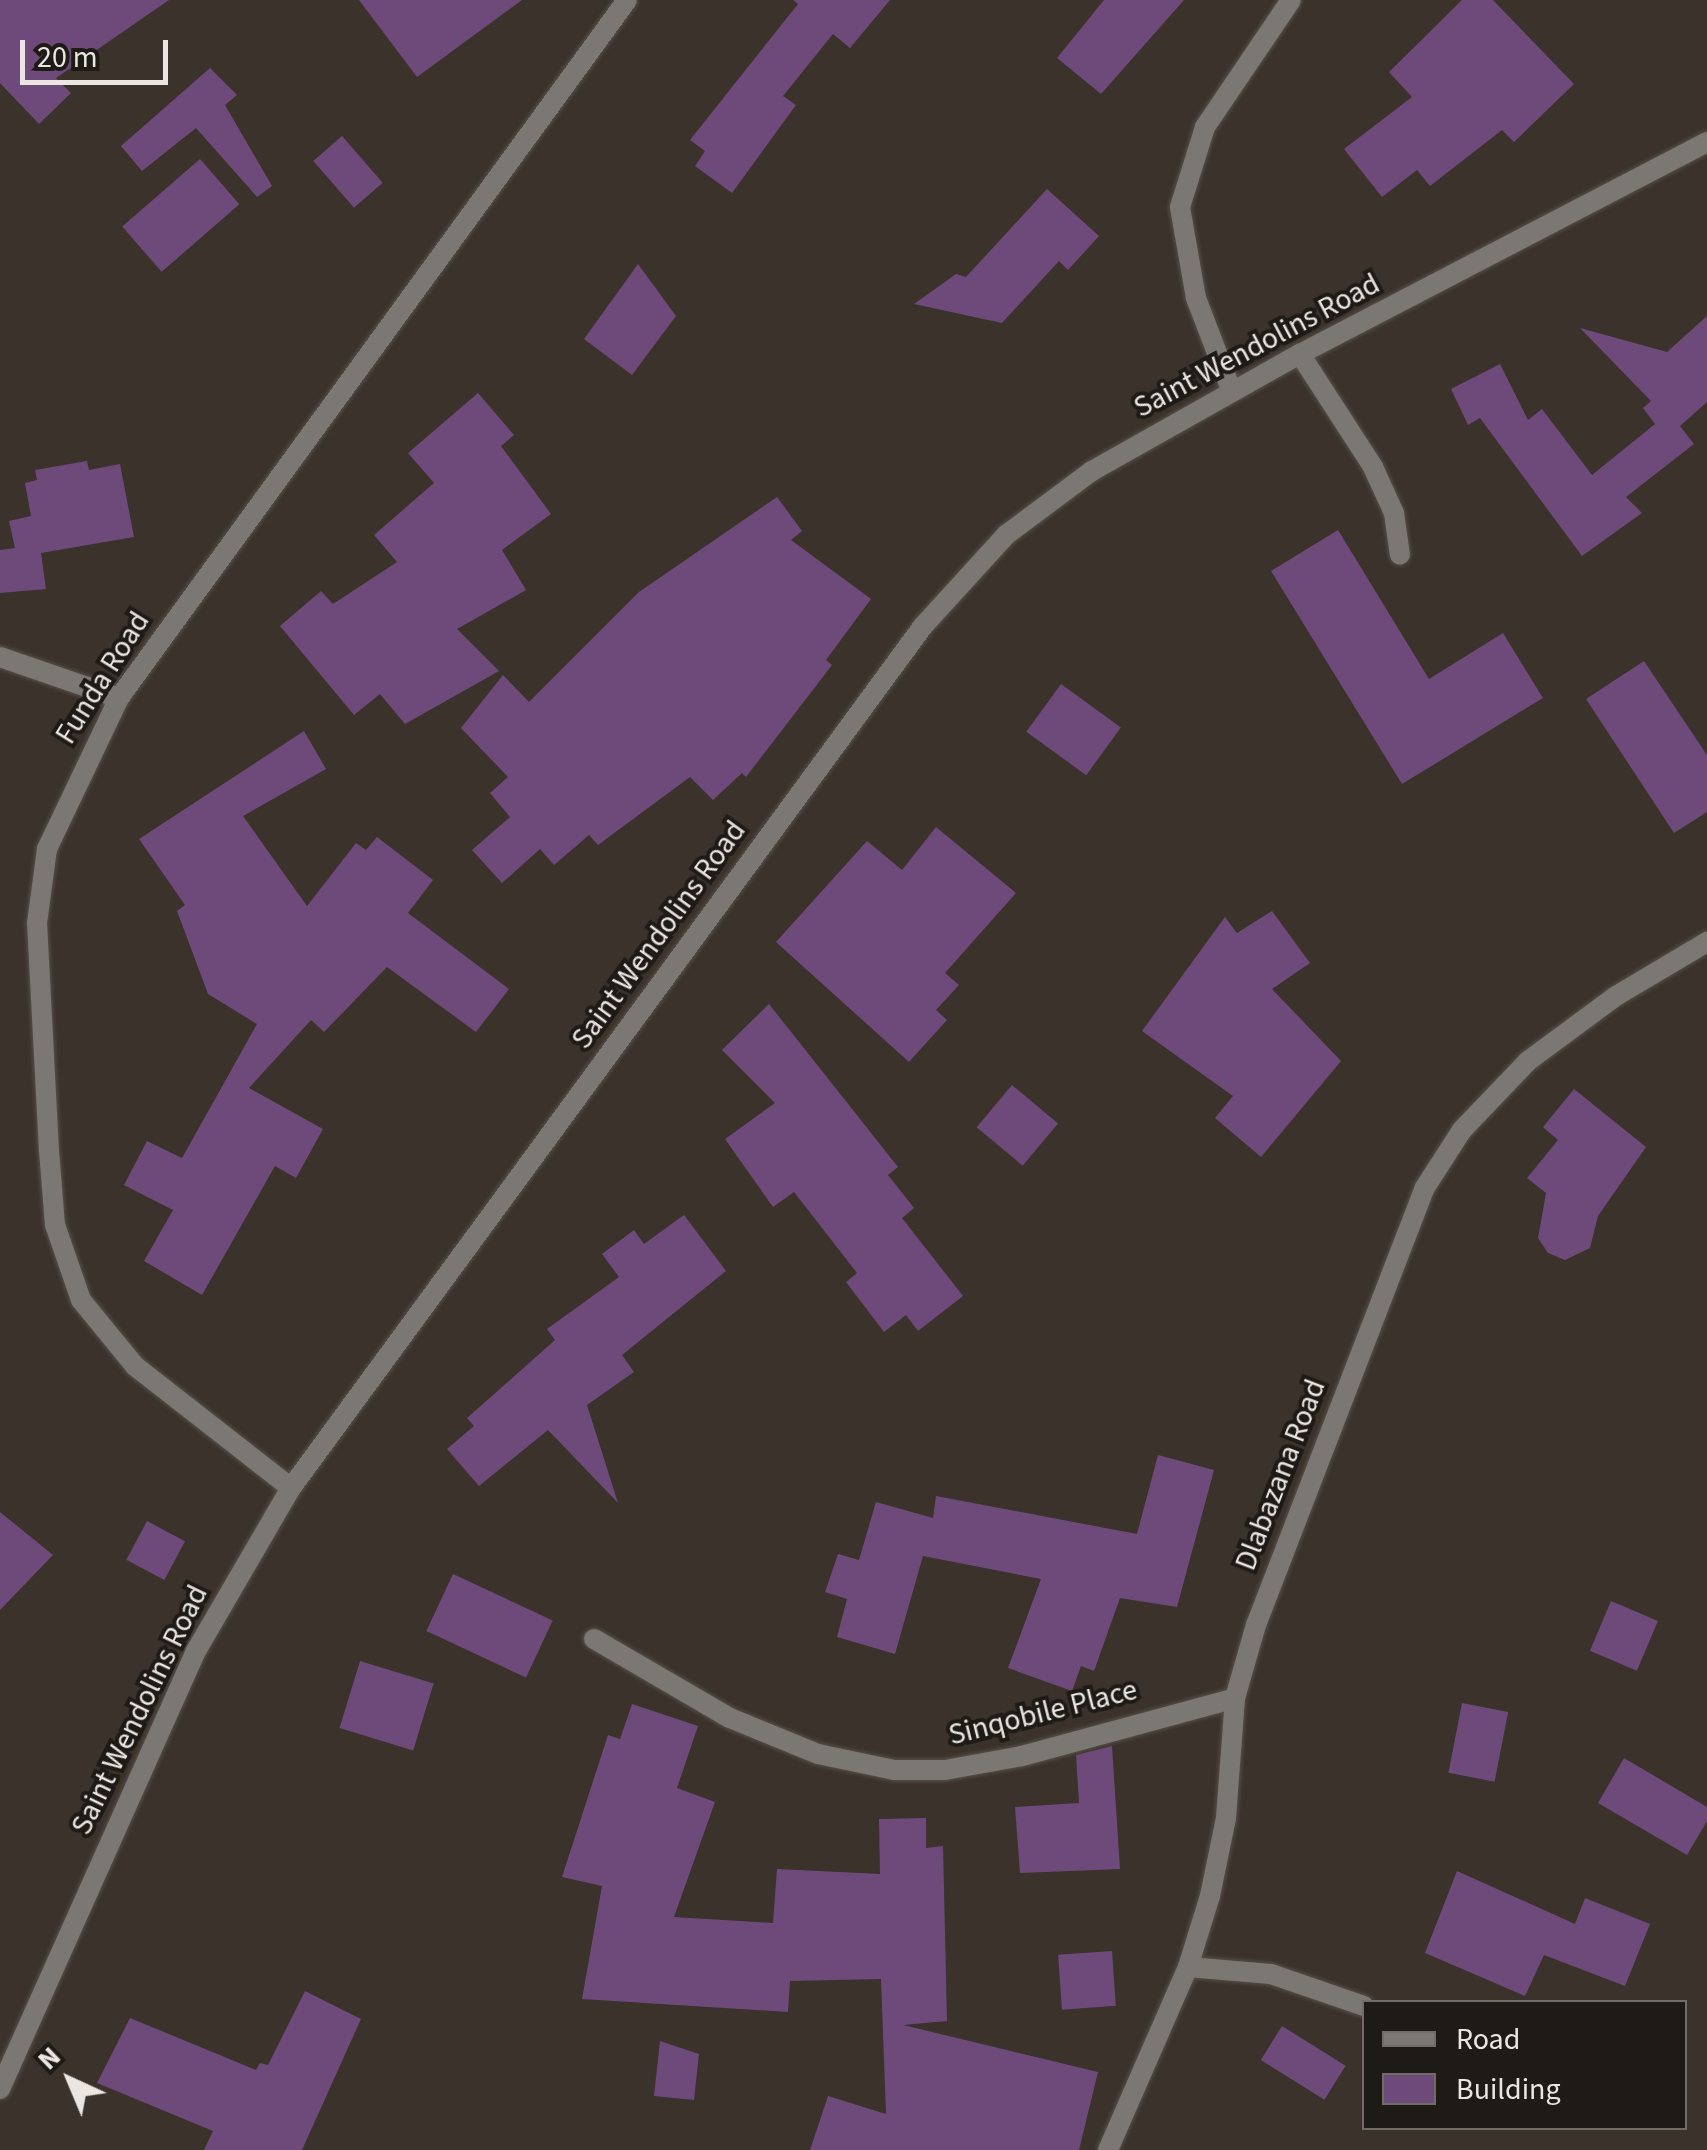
<!DOCTYPE html>
<style>
body{margin:0}
#map{position:relative;width:1707px;height:2150px;overflow:hidden;background:#3a322b;font-family:"Source Sans 3",sans-serif}
div>[style]{position:absolute}
.building>*{inset:0;background:#6e4a7b;transform-origin:0 0}
.roads{filter:drop-shadow(0 0 2px #564f48) drop-shadow(0 0 2px #564f48)}
.service>*{height:20px;margin:-10px;padding:0 10px;transform-origin:10px;border-radius:10px;background:#7b7874}
.minor>*{height:20px;margin:-10px;padding:0 10px;transform-origin:10px;border-radius:10px;background:#7b7874}
.tertiary>*{height:20px;margin:-10px;padding:0 10px;transform-origin:10px;border-radius:10px;background:#7b7874}
span{translate:-50% -50%;white-space:nowrap;text-align:center;line-height:1.15;-webkit-text-stroke:8px #1e1b17;paint-order:stroke}
.street-label{font-size:30px;color:#ebe6e1}
.legend{position:absolute;left:1362px;top:2000px;width:325px;height:130px;box-sizing:border-box;background:#1e1b17;border:2px solid #706c68;margin:0;padding:12px 18px;list-style:none;font-size:30px;color:#ebe6e1}
.legend li{display:flex;align-items:center;gap:20px;height:50px}
.legend b{width:50px;border:2px solid #706c68}
.north{position:absolute;left:20px;top:2030px;width:100px;height:100px;-webkit-text-stroke:8px #1e1b17;paint-order:stroke;rotate:316deg;font-size:28px;font-weight:700;line-height:40px;text-align:center;color:#ebe6e1}
.north::after{content:'';display:block;margin:auto;width:35px;height:45px;background:#ebe6e1;clip-path:polygon(50% 0,100% 100%,50% 72%,0 100%)}
.scale{position:absolute;left:20px;top:40px;width:148px;height:45px;box-sizing:border-box;border:5px solid #ebe6e1;border-top:0;padding-left:12px;font-size:30px;line-height:35px;white-space:nowrap;color:#ebe6e1;-webkit-text-stroke:8px #1e1b17;paint-order:stroke}
</style>
<div id="map">
<div class="building">
<i style="clip-path:polygon(0 0,169px 0,56px 78px,71px 93px,39px 124px,0 83px)"></i>
<i style="clip-path:polygon(359px 0,522px 0,417px 77px)"></i>
<i style="clip-path:polygon(793px 0,890px 0,850px 48px,833px 34px,783px 96px,796px 105px,732px 193px,695px 166px,705px 151px,690px 140px,798px 4px)"></i>
<i style="clip-path:polygon(1104px 0,1184px 0,1101px 94px,1057px 58px)"></i>
<i style="clip-path:polygon(1462px 0,1493px 0,1574px 84px,1514px 142px,1502px 130px,1430px 186px,1417px 170px,1382px 197px,1344px 149px,1412px 97px,1389px 72px)"></i>
<i style="clip-path:polygon(210px 68px,237px 95px,225px 105px,272px 186px,257px 197px,196px 128px,142px 171px,121px 146px)"></i>
<i style="left:342px;top:136px;width:62px;height:38px;rotate:49deg"></i>
<i style="left:200px;top:159px;width:60px;height:103px;rotate:49deg"></i>
<i style="clip-path:polygon(1047px 189px,1099px 236px,1068px 270px,1059px 261px,1002px 323px,914px 304px,956px 274px,966px 277px)"></i>
<i style="clip-path:polygon(638px 264px,676px 316px,632px 375px,584px 339px)"></i>
<i style="clip-path:polygon(1707px 316px,1707px 402px,1680px 426px,1694px 444px,1626px 497px,1642px 513px,1582px 556px,1480px 418px,1468px 425px,1451px 389px,1500px 364px,1528px 420px,1542px 409px,1592px 475px,1655px 424px,1643px 408px,1651px 401px,1580px 328px,1667px 352px)"></i>
<i style="clip-path:polygon(478px 393px,514px 435px,501px 446px,551px 514px,502px 550px,526px 590px,457px 629px,499px 671px,405px 724px,380px 694px,354px 715px,280px 626px,321px 591px,333px 604px,397px 562px,374px 535px,434px 483px,408px 453px)"></i>
<i style="clip-path:polygon(87px 461px,89px 470px,120px 464px,134px 537px,41px 553px,46px 589px,0 593px,0 550px,15px 548px,9px 521px,31px 516px,25px 483px,37px 480px,35px 470px)"></i>
<i style="clip-path:polygon(777px 497px,802px 531px,791px 540px,871px 599px,826px 660px,832px 665px,746px 777px,742px 773px,713px 800px,690px 777px,598px 845px,589px 835px,554px 865px,540px 849px,502px 883px,472px 850px,510px 817px,490px 793px,508px 777px,461px 728px,503px 675px,529px 702px,639px 592px)"></i>
<i style="clip-path:polygon(1338px 530px,1429px 679px,1503px 633px,1543px 698px,1402px 784px,1271px 571px)"></i>
<i style="clip-path:polygon(1644px 661px,1707px 755px,1707px 812px,1674px 833px,1586px 699px)"></i>
<i style="left:1061px;top:684px;width:74px;height:59px;rotate:36deg"></i>
<i style="clip-path:polygon(304px 731px,326px 769px,243px 816px,307px 906px,356px 843px,366px 850px,377px 837px,433px 880px,408px 913px,509px 989px,476px 1032px,387px 967px,324px 1032px,311px 1020px,249px 1088px,323px 1129px,296px 1178px,275px 1166px,202px 1295px,144px 1261px,173px 1210px,124px 1185px,147px 1141px,182px 1158px,257px 1024px,208px 994px,177px 911px,185px 905px,139px 839px)"></i>
<i style="clip-path:polygon(936px 827px,1016px 893px,945px 973px,959px 985px,936px 1010px,947px 1020px,909px 1062px,776px 942px,867px 841px,902px 870px)"></i>
<i style="clip-path:polygon(1272px 911px,1310px 963px,1272px 989px,1341px 1061px,1261px 1157px,1215px 1118px,1233px 1096px,1142px 1031px,1225px 917px,1237px 933px)"></i>
<i style="clip-path:polygon(769px 1004px,898px 1167px,888px 1175px,914px 1208px,902px 1218px,963px 1296px,918px 1331px,906px 1315px,884px 1332px,846px 1282px,857px 1273px,794px 1192px,773px 1207px,725px 1139px,775px 1103px,722px 1050px)"></i>
<i style="left:1012px;top:1085px;width:60px;height:55px;rotate:40deg"></i>
<i style="clip-path:polygon(1574px 1089px,1646px 1147px,1598px 1216px,1590px 1248px,1565px 1260px,1548px 1253px,1538px 1238px,1546px 1193px,1527px 1178px,1558px 1140px,1543px 1127px)"></i>
<i style="clip-path:polygon(684px 1215px,726px 1271px,622px 1355px,634px 1372px,587px 1405px,618px 1503px,548px 1430px,479px 1486px,447px 1449px,474px 1426px,467px 1418px,555px 1340px,547px 1329px,619px 1277px,602px 1254px,634px 1230px,644px 1244px)"></i>
<i style="clip-path:polygon(1158px 1455px,1214px 1470px,1177px 1607px,1120px 1598px,1094px 1671px,1081px 1666px,1072px 1691px,1008px 1668px,1041px 1579px,923px 1556px,895px 1654px,837px 1637px,847px 1599px,825px 1592px,838px 1554px,859px 1560px,876px 1502px,933px 1518px,936px 1496px,1137px 1534px)"></i>
<i style="clip-path:polygon(0 1512px,53px 1555px,0 1610px)"></i>
<i style="left:147px;top:1521px;width:43px;height:44px;rotate:28deg"></i>
<i style="left:453px;top:1574px;width:110px;height:63px;rotate:25deg"></i>
<i style="left:1611px;top:1601px;width:51px;height:54px;rotate:23deg"></i>
<i style="left:360px;top:1661px;width:77px;height:70px;rotate:17deg"></i>
<i style="left:1462px;top:1703px;width:47px;height:71px;rotate:11deg"></i>
<i style="clip-path:polygon(632px 1704px,698px 1726px,677px 1788px,715px 1802px,674px 1917px,773px 1923px,777px 1869px,880px 1874px,879px 1819px,926px 1818px,926px 1848px,943px 1846px,947px 2021px,903px 2025px,1098px 2072px,1079px 2150px,810px 2150px,828px 2096px,886px 2114px,881px 1979px,790px 1981px,788px 2012px,582px 1999px,602px 1886px,562px 1877px,608px 1735px,620px 1739px)"></i>
<i style="clip-path:polygon(1112px 1746px,1120px 1869px,1020px 1873px,1015px 1807px,1079px 1803px,1076px 1755px)"></i>
<i style="clip-path:polygon(1624px 1758px,1707px 1807px,1707px 1821px,1687px 1855px,1598px 1803px)"></i>
<i style="clip-path:polygon(1457px 1871px,1575px 1924px,1585px 1898px,1650px 1924px,1625px 1986px,1544px 1955px,1525px 1996px,1425px 1953px)"></i>
<i style="left:1112px;top:1951px;width:55px;height:54px;rotate:86deg"></i>
<i style="clip-path:polygon(305px 1991px,361px 2019px,302px 2150px,204px 2150px,213px 2131px,97px 2083px,130px 2018px,256px 2070px,260px 2063px,268px 2065px)"></i>
<i style="left:1282px;top:2026px;width:75px;height:40px;rotate:32deg"></i>
<i style="clip-path:polygon(660px 2041px,699px 2054px,694px 2100px,654px 2096px)"></i>
</div>
<div class="roads">
<div class="service">
<i style="left:1300px;top:354px;width:135px;rotate:57.1deg"></i>
<i style="left:1373px;top:467px;width:51px;rotate:65.5deg"></i>
<i style="left:1394px;top:513px;width:42px;rotate:81.9deg"></i>
</div>
<div class="minor">
<i style="left:1232px;top:392px;width:101px;rotate:-111deg"></i>
<i style="left:1196px;top:298px;width:92px;rotate:-100deg"></i>
<i style="left:1180px;top:207px;width:84px;rotate:-72.6deg"></i>
<i style="left:1205px;top:127px;width:153px;rotate:-55.9deg"></i>
<i style="left:0;top:657px;width:126px;rotate:19deg"></i>
<i style="left:291px;top:1488px;width:198px;rotate:-142deg"></i>
<i style="left:135px;top:1366px;width:85px;rotate:-129.3deg"></i>
<i style="left:81px;top:1300px;width:79px;rotate:-109.1deg"></i>
<i style="left:55px;top:1225px;width:74px;rotate:-94.6deg"></i>
<i style="left:49px;top:1151px;width:228px;rotate:-93deg"></i>
<i style="left:37px;top:923px;width:75px;rotate:-82.3deg"></i>
<i style="left:47px;top:849px;width:167px;rotate:-64.5deg"></i>
<i style="left:119px;top:698px;width:863px;rotate:-53.95deg"></i>
<i style="left:594px;top:1639px;width:157px;rotate:30.2deg"></i>
<i style="left:730px;top:1718px;width:95px;rotate:22.2deg"></i>
<i style="left:818px;top:1754px;width:78px;rotate:11.9deg"></i>
<i style="left:894px;top:1770px;width:51px"></i>
<i style="left:945px;top:1770px;width:78px;rotate:-10.3deg"></i>
<i style="left:1022px;top:1756px;width:221px;rotate:-15.2deg"></i>
<i style="left:1188px;top:1967px;width:83px;rotate:4.8deg"></i>
<i style="left:1271px;top:1974px;width:98px;rotate:19deg"></i>
<i style="left:1108px;top:2150px;width:200px;rotate:-66.4deg"></i>
<i style="left:1188px;top:1967px;width:74px;rotate:-72.8deg"></i>
<i style="left:1210px;top:1896px;width:80px;rotate:-78.4deg"></i>
<i style="left:1226px;top:1818px;width:120px;rotate:-85.7deg"></i>
<i style="left:1235px;top:1698px;width:76px;rotate:-74deg"></i>
<i style="left:1256px;top:1625px;width:467px;rotate:-68.9deg"></i>
<i style="left:1424px;top:1189px;width:70px;rotate:-57.2deg"></i>
<i style="left:1462px;top:1130px;width:95px;rotate:-46.3deg"></i>
<i style="left:1528px;top:1061px;width:109px;rotate:-36.5deg"></i>
<i style="left:1616px;top:996px;width:106px;rotate:-30.7deg"></i>
</div>
<div class="tertiary">
<i style="left:0;top:2089px;width:480px;rotate:-65.9deg"></i>
<i style="left:196px;top:1651px;width:189px;rotate:-59.8deg"></i>
<i style="left:291px;top:1488px;width:1069px;rotate:-53.75deg"></i>
<i style="left:923px;top:626px;width:123px;rotate:-47.6deg"></i>
<i style="left:1006px;top:535px;width:107px;rotate:-36.7deg"></i>
<i style="left:1092px;top:471px;width:239px;rotate:-29.4deg"></i>
<i style="left:1300px;top:354px;width:459px;rotate:-27.5deg"></i>
</div>
</div>
<div class="street-label">
<span style="left:1257px;top:346px;rotate:-28deg">Saint Wendolins Road</span>
<span style="left:103px;top:678px;rotate:-58deg">Funda Road</span>
<span style="left:659px;top:935px;rotate:-54deg">Saint Wendolins Road</span>
<span style="left:1281px;top:1475px;rotate:-69deg">Dlabazana Road</span>
<span style="left:140px;top:1710px;rotate:-64deg">Saint Wendolins Road</span>
<span style="left:1043px;top:1713px;rotate:-14deg">Sinqobile Place</span>
</div>
<ul class="legend">
<li><b style="height:12px;background:#7b7874"></b>Road</li>
<li><b style="height:28px;background:#6e4a7b"></b>Building</li>
</ul>
<div class="north">N</div>
<div class="scale">20 m</div>
</div>
